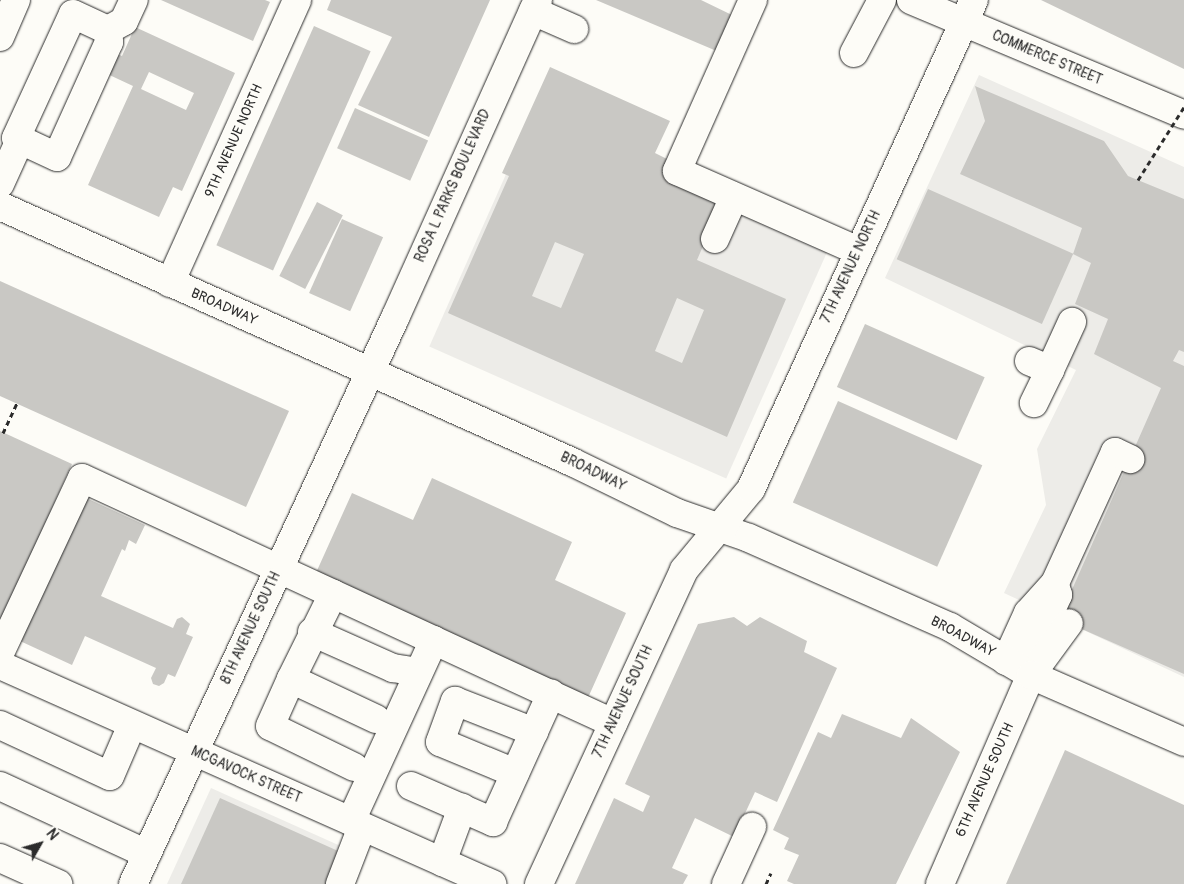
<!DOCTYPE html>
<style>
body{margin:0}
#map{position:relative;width:1184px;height:884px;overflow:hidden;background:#fdfcf7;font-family:Pangolin,sans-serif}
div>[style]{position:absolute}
.built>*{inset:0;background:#edece8;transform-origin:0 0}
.building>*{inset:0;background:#c9c8c4;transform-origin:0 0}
.path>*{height:3px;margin-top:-1.5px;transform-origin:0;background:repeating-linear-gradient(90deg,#2b2b2b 0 5px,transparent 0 9px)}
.roads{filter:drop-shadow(0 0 1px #2b2b2b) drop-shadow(0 0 1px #2b2b2b)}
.minor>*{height:28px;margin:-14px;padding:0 14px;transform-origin:14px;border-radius:14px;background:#fdfcf7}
.major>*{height:28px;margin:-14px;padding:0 14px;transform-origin:14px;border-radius:14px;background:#fdfcf7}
.path-bridge>*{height:3px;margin-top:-1.5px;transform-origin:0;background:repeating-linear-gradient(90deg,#2b2b2b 0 5px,transparent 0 9px)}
span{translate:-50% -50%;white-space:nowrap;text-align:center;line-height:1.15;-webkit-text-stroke:4px #fdfcf7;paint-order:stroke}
.street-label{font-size:14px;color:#2b2b2b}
.north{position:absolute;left:15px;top:819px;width:50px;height:50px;-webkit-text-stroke:4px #fdfcf7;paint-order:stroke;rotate:52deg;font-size:14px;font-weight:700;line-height:20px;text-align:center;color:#2b2b2b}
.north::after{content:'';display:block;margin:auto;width:18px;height:22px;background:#2b2b2b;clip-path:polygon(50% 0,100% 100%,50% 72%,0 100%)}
</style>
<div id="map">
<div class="built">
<i style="clip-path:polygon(979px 75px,1184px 167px,1184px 677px,1004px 593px,1046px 505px,1037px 449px,1076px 370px,885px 278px)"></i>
<i style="left:531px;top:118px;width:325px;height:250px;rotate:24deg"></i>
<i style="clip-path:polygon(211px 788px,345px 848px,329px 884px,167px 884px)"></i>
</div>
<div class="building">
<i style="clip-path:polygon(161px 0,265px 0,270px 2px,253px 41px)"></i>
<i style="clip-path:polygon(331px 0,490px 0,429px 137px,358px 105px,392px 37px,327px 10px)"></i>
<i style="clip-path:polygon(596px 0,701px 0,734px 16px,719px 52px)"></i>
<i style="clip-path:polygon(1041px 0,1184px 0,1184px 69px)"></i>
<i style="left:314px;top:26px;width:62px;height:240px;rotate:24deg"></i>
<i style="clip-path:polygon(evenodd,135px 27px,235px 73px,182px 191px,173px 187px,159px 217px,88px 185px,133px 86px,103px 72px,112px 52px,122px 56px,135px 27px,149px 72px,194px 93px,186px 110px,141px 89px,149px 72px)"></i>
<i style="clip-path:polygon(evenodd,550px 67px,670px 121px,655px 153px,673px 162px,722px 202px,697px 260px,786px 299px,727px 437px,448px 313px,509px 176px,502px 173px,550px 67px,555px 242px,584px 254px,561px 308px,532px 296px,555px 242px,550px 67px,677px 298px,704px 310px,682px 363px,655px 351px,677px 298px)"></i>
<i style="clip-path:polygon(975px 86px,1104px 141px,1128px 176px,1184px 199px,1184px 352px,1179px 350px,1173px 361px,1184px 366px,1184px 674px,1059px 619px,1161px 388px,1094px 354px,1108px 319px,1075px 304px,1091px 263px,1073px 254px,1082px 228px,960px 174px,985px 121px)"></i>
<i style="left:355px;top:108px;width:80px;height:44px;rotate:24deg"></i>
<i style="left:928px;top:189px;width:159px;height:77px;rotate:24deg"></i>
<i style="left:317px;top:202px;width:29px;height:83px;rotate:27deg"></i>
<i style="left:342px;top:219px;width:45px;height:81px;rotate:24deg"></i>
<i style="clip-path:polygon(0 281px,289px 411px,246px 507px,0 396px)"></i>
<i style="left:865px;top:324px;width:131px;height:69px;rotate:24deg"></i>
<i style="left:838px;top:401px;width:158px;height:111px;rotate:24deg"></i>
<i style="clip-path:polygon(0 431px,72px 464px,0 623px)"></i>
<i style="clip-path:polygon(432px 478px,572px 542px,555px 580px,626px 613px,587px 700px,315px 575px,352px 493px,413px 520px)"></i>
<i style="clip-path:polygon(84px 497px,145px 525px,136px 544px,129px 540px,125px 551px,122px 549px,101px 596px,173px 628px,177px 619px,182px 617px,190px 624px,186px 634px,193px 637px,175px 677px,168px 674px,164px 683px,159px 686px,153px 684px,151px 678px,156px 668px,85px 636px,72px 665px,20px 641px)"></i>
<i style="clip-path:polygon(734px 617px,747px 626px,760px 617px,807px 641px,804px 652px,837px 668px,777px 802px,755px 792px,734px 837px,695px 818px,672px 868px,688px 875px,683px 884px,575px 884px,614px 798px,643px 812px,650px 796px,625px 784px,698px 624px)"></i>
<i style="clip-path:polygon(842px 714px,901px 738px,911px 718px,960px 752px,896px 884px,794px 884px,787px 881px,799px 855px,784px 849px,789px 838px,773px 830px,818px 732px,831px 738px)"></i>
<i style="clip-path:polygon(1065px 750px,1184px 805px,1184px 884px,1006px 884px)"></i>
<i style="clip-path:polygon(220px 798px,347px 855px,335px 884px,181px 884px)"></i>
</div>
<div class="path">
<i style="left:3px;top:433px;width:33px;rotate:-65deg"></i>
<i style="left:766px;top:884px;width:12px;rotate:-66deg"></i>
</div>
<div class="roads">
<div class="minor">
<i style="left:753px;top:0;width:187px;rotate:114deg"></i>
<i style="left:677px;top:171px;width:198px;rotate:23.8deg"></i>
<i style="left:911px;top:0;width:296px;rotate:22.8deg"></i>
<i style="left:533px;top:11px;width:45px;rotate:23.7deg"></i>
<i style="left:73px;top:14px;width:38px;rotate:25deg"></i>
<i style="left:108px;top:30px;width:12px;rotate:85deg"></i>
<i style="left:109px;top:42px;width:126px;rotate:114.3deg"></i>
<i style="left:57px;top:157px;width:45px;rotate:-155.1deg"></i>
<i style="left:16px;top:138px;width:136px;rotate:-65.3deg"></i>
<i style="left:108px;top:30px;width:18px;rotate:-29deg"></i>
<i style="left:124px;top:21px;width:23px;rotate:-65deg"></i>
<i style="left:0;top:37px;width:40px;rotate:-66.6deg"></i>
<i style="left:854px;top:53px;width:60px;rotate:-62.2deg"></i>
<i style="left:0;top:184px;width:48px;rotate:-65.6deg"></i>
<i style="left:715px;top:239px;width:46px;rotate:-65.7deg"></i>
<i style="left:170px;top:283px;width:310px;rotate:-65.8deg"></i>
<i style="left:1029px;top:361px;width:23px;rotate:23deg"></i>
<i style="left:1050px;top:370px;width:37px;rotate:116deg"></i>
<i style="left:1050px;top:370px;width:53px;rotate:-65.4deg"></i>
<i style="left:312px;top:632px;width:89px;rotate:24deg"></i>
<i style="left:393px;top:668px;width:26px;rotate:9deg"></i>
<i style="left:0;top:653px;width:193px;rotate:-64.9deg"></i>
<i style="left:82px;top:478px;width:585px;rotate:24.77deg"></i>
<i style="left:1006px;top:661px;width:53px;rotate:-65.4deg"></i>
<i style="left:1028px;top:613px;width:40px;rotate:-48deg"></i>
<i style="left:1055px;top:583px;width:144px;rotate:-65.4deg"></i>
<i style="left:1115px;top:452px;width:17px;rotate:25deg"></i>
<i style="left:1027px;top:663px;width:75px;rotate:-65.5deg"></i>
<i style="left:1058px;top:595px;width:7px;rotate:-106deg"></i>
<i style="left:0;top:665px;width:539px;rotate:23.99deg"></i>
<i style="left:291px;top:679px;width:95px;rotate:-63.7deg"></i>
<i style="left:0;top:725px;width:121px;rotate:24.9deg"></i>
<i style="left:110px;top:776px;width:56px;rotate:-66.7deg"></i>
<i style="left:354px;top:767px;width:93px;rotate:-154deg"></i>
<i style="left:270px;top:726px;width:51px;rotate:-65.9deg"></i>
<i style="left:291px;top:679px;width:94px;rotate:25.2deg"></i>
<i style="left:515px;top:773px;width:81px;rotate:-157.5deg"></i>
<i style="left:440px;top:742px;width:44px;rotate:-69.9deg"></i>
<i style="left:455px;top:701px;width:85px;rotate:21.4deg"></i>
<i style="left:0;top:786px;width:162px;rotate:24.8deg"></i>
<i style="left:411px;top:786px;width:90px;rotate:23.7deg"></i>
<i style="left:493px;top:822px;width:141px;rotate:-65.6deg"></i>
<i style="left:351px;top:821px;width:199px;rotate:-65.4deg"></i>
<i style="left:0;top:858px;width:64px;rotate:24.1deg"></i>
<i style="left:442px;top:862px;width:58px;rotate:-69.7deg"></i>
<i style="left:340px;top:884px;width:61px;rotate:-68.9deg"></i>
<i style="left:539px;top:884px;width:346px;rotate:-65.2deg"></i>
<i style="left:684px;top:570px;width:105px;rotate:-50.4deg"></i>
<i style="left:751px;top:489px;width:537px;rotate:-65.49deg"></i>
<i style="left:726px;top:884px;width:63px;rotate:-65.5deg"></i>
<i style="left:940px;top:884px;width:228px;rotate:-66.5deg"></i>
<i style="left:1031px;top:675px;width:64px;rotate:-53.8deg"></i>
</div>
<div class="major">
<i style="left:0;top:206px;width:627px;rotate:24.11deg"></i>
<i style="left:572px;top:462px;width:117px;rotate:25.9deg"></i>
<i style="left:677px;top:513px;width:76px;rotate:19.1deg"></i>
<i style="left:749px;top:538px;width:220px;rotate:23.9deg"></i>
<i style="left:950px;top:627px;width:94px;rotate:30.7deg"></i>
<i style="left:1031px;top:675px;width:167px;rotate:23.6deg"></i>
<i style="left:133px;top:884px;width:624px;rotate:-65.16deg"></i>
<i style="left:395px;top:318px;width:349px;rotate:-65.8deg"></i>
</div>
</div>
<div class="path-bridge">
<i style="left:1138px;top:180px;width:86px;rotate:-57.8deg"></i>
</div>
<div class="street-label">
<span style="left:1047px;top:58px;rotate:23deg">COMMERCE STREET</span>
<span style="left:234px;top:141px;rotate:-66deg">9TH AVENUE NORTH</span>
<span style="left:453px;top:186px;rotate:-66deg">ROSA L PARKS BOULEVARD</span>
<span style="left:851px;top:267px;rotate:-65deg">7TH AVENUE NORTH</span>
<span style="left:224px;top:307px;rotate:24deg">BROADWAY</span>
<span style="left:593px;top:472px;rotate:26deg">BROADWAY</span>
<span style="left:251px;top:628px;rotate:-65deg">8TH AVENUE SOUTH</span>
<span style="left:963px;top:637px;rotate:28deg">BROADWAY</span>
<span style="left:623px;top:702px;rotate:-65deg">7TH AVENUE SOUTH</span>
<span style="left:246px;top:775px;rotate:24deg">MCGAVOCK STREET</span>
<span style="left:985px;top:780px;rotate:-66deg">6TH AVENUE SOUTH</span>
</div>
<div class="north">N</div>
</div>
